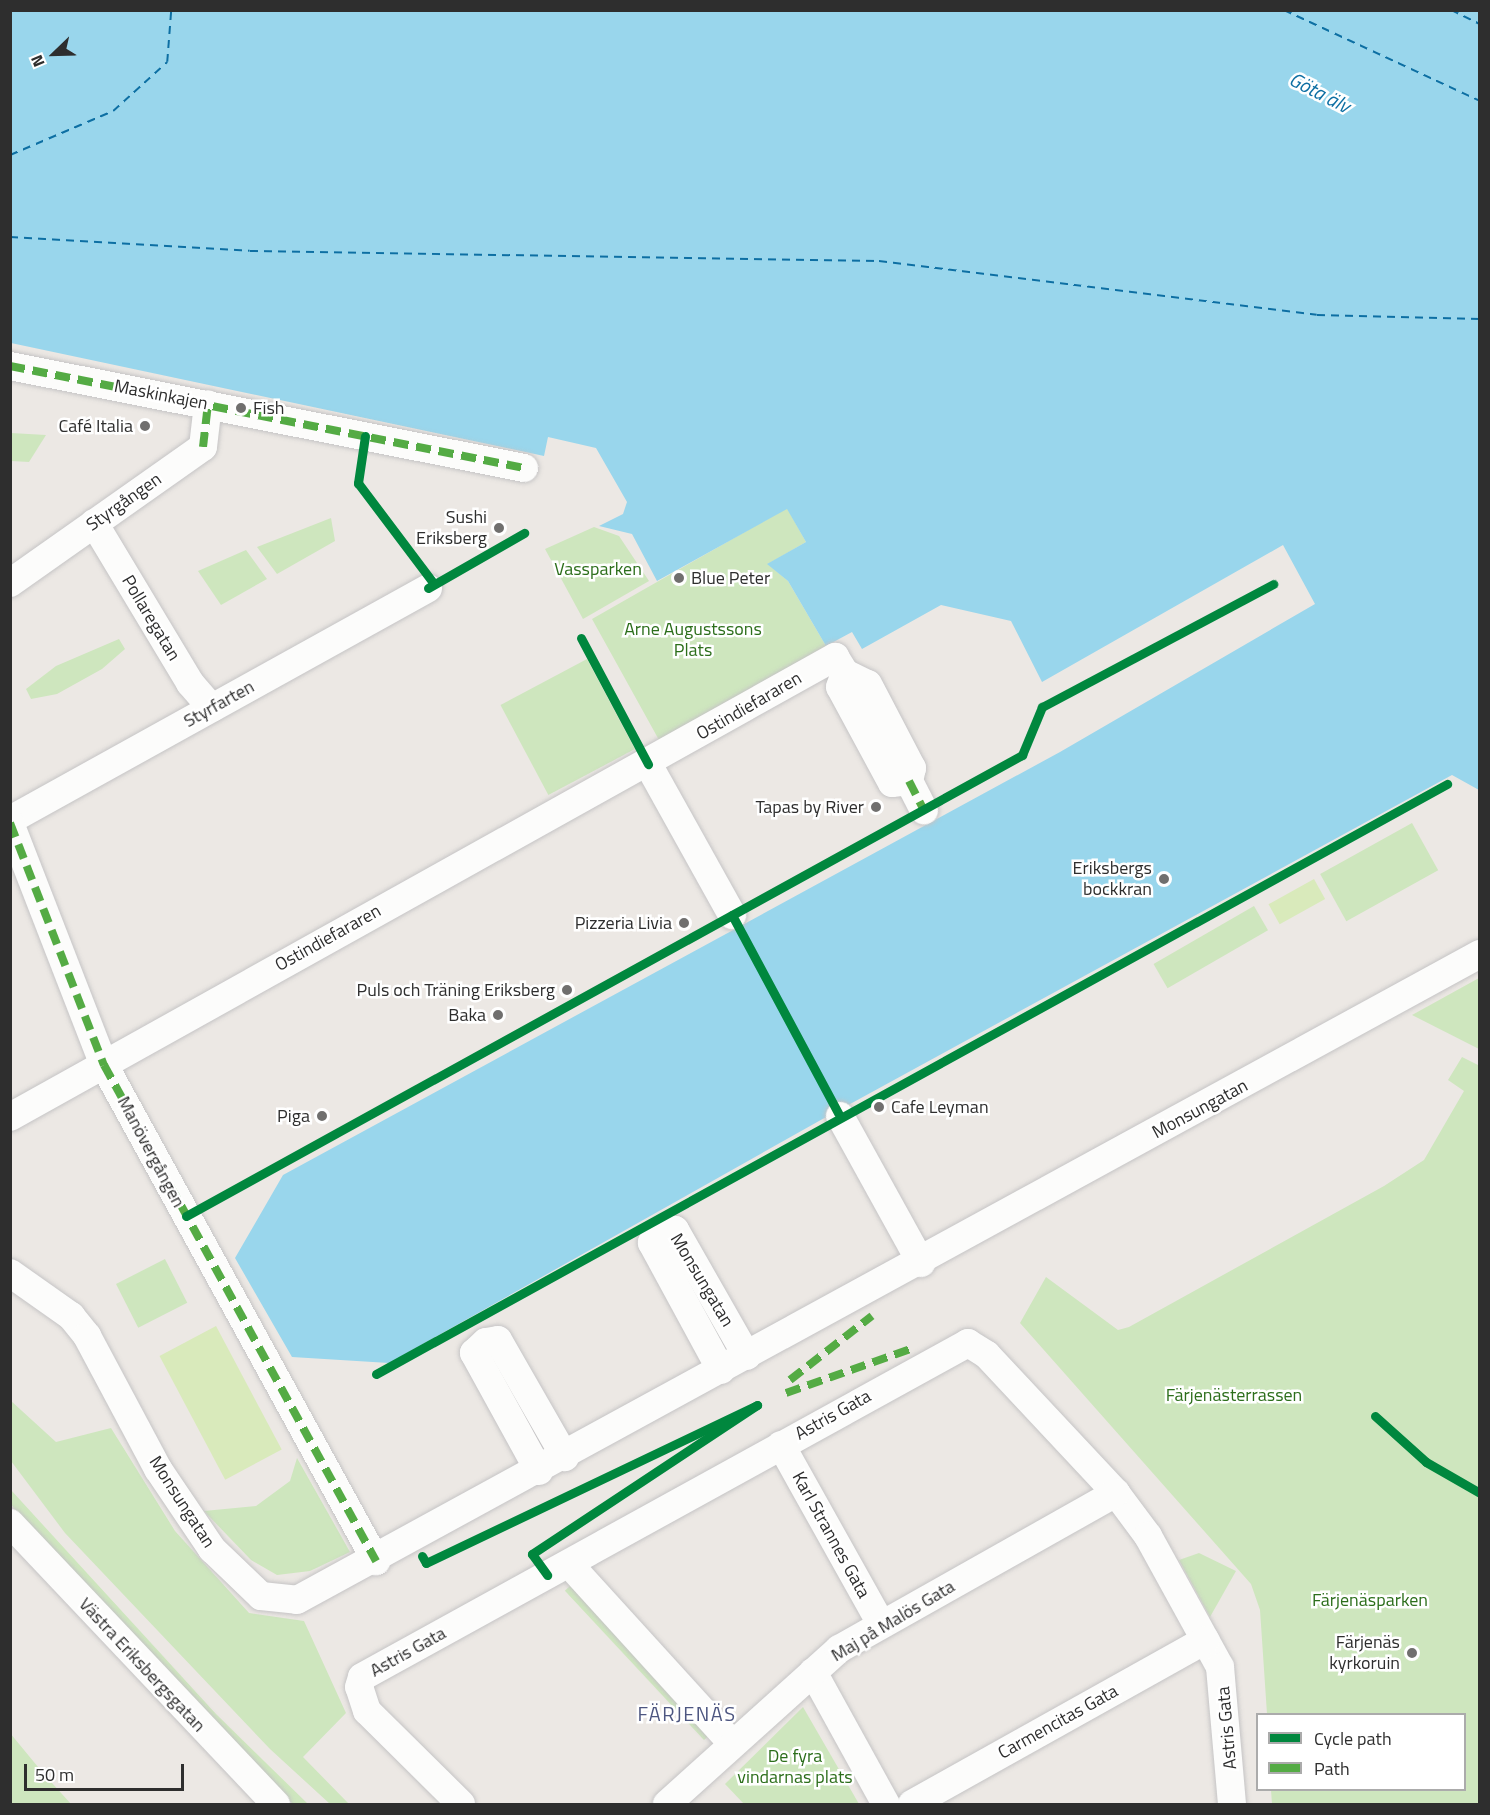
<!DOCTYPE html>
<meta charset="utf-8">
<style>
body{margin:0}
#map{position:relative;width:1490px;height:1815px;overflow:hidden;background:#ece8e4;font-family:"Titillium Web",sans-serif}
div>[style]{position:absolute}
.green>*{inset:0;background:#cee6be;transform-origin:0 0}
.pitch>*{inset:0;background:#d9eabb;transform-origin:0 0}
.water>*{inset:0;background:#99d6ec}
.ferry>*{height:1.5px;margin-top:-0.75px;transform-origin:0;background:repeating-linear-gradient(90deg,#0d6fa3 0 8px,transparent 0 14px)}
.roads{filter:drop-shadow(0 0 2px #c5c4c5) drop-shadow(0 0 2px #c5c4c5)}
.minor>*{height:28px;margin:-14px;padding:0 14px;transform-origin:14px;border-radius:14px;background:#fcfcfb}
.quiet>*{height:8px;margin-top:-4px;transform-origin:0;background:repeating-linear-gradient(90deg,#54ab44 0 15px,transparent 0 23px)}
.cycleway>*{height:9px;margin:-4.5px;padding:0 4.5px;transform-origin:4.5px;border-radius:4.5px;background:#00873e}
.dots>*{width:16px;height:16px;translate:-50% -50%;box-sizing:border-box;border:3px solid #fff;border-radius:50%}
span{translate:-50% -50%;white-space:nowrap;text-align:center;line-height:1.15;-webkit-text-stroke:5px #fff;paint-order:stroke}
.street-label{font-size:18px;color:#2e2e2e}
.poi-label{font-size:18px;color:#2e2e2e}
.left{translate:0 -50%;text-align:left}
.right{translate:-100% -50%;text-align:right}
.park-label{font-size:18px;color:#2c6e1b}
.water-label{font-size:20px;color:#0d6fa3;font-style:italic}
.neighbourhood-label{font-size:20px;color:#4d5680;letter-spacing:1.5px}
.frame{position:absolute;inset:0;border:12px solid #2e2e2e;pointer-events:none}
.legend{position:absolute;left:1256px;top:1713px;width:210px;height:78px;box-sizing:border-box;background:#fff;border:2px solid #ababab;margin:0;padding:8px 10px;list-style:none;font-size:18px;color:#2e2e2e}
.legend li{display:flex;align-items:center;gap:12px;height:30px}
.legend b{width:30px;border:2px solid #ababab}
.north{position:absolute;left:24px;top:24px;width:60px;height:60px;-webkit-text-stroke:4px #fff;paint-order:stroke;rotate:247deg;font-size:16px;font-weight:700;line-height:24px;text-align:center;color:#2e2e2e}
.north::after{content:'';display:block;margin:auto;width:21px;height:27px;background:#2e2e2e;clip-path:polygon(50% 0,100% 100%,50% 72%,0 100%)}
.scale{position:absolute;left:24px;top:1764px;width:160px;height:27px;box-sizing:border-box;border:3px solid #2e2e2e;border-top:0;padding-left:8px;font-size:18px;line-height:21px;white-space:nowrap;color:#2e2e2e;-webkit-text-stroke:4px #fff;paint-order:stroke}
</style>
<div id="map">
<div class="green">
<i style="clip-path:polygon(11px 433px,46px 435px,29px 462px,11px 461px)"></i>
<i style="clip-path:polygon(787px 508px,806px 542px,768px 564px,788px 581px,826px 646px,659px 740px,592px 619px)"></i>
<i style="clip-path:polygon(331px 518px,335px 541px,277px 574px,257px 547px)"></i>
<i style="clip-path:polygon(594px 527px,619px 536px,649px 581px,583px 619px,545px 549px)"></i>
<i style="clip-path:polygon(246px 550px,267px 579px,221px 605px,198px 571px)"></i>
<i style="clip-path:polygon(119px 639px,125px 649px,102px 669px,57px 694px,31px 699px,26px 689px,56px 666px)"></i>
<i style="left:587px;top:659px;width:102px;height:98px;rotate:62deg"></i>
<i style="left:1412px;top:823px;width:54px;height:105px;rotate:61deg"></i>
<i style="left:1254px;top:906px;width:28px;height:116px;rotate:60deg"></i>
<i style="clip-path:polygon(1479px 978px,1479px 1049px,1412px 1015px)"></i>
<i style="clip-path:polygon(1462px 1057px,1480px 1066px,1479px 1804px,1272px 1804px,1271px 1790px,1464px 1790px,1464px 1714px,1267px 1714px,1260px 1610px,1251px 1584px,1020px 1323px,1046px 1277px,1118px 1330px,1129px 1327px,1384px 1186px,1424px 1160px,1464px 1091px,1448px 1080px)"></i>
<i style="left:165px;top:1259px;width:49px;height:55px;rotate:63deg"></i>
<i style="clip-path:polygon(10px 1400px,56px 1442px,111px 1428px,175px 1531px,249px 1613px,304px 1621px,346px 1713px,303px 1757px,349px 1804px,330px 1804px,270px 1749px,65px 1533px,11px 1461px)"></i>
<i style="clip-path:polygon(297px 1458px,350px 1552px,310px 1571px,277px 1575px,251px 1560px,204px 1511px,256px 1506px,290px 1481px)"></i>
<i style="clip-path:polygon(11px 1490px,216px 1714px,308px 1804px,293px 1804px,265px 1777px,18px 1514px,11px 1504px)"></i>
<i style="clip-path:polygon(1199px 1553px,1236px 1571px,1210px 1617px,1179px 1560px)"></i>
<i style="left:570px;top:1586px;width:204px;height:7px;rotate:47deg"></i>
<i style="clip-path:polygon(803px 1707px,859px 1804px,744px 1804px,725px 1784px)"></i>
<i style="clip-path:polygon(10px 1733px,43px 1773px,71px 1804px,11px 1804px)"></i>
</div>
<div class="pitch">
<i style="left:1314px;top:879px;width:23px;height:52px;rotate:61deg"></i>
<i style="left:216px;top:1326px;width:140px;height:64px;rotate:62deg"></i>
</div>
<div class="water">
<i style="clip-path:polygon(11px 11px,1479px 11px,1479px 790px,1452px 775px,819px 1121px,389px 1363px,292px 1357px,235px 1258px,283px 1175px,1060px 752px,1315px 604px,1283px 545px,1042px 682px,1011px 621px,941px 605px,862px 649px,852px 632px,826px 646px,788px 581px,767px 564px,806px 542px,787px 509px,657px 581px,632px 534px,599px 526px,623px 514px,627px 502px,596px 448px,548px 437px,544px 456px,11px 343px)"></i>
</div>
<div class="ferry">
<i style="left:1284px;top:10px;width:216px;rotate:24.9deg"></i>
<i style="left:1451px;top:10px;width:32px;rotate:26deg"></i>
<i style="left:10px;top:155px;width:112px;rotate:-23.1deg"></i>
<i style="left:113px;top:111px;width:73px;rotate:-42.2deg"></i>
<i style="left:167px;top:62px;width:52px;rotate:-85.6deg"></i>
<i style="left:10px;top:237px;width:240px;rotate:3.3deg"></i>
<i style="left:250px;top:251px;width:629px;rotate:0.91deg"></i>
<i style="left:879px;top:261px;width:441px;rotate:7deg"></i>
<i style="left:1317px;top:315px;width:163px;rotate:1.4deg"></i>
</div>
<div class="roads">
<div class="minor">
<i style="left:10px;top:366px;width:524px;rotate:11.22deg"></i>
<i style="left:94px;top:523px;width:187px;rotate:59deg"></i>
<i style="left:190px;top:683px;width:33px;rotate:49deg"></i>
<i style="left:10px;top:583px;width:236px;rotate:-35.2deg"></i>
<i style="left:203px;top:447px;width:43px;rotate:-83.4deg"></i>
<i style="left:648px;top:764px;width:173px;rotate:60.9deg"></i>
<i style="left:909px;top:781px;width:33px;rotate:63deg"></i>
<i style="left:10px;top:820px;width:478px;rotate:-29deg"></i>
<i style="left:10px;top:823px;width:260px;rotate:68.8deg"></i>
<i style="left:104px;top:1065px;width:566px;rotate:61.26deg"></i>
<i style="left:840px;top:1116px;width:168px;rotate:61.1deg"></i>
<i style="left:10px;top:1117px;width:945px;rotate:-29.14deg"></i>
<i style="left:835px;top:657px;width:19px;rotate:58deg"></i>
<i style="left:845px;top:673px;width:25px;rotate:26deg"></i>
<i style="left:868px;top:684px;width:95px;rotate:62.4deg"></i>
<i style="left:912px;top:768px;width:13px;rotate:103deg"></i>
<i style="left:909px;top:781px;width:17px;rotate:173deg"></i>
<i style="left:892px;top:783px;width:109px;rotate:-118.4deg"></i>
<i style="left:840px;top:687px;width:15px;rotate:-70deg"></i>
<i style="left:10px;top:1273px;width:75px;rotate:35.2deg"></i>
<i style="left:71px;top:1316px;width:26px;rotate:51deg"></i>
<i style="left:87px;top:1336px;width:151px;rotate:61.9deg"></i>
<i style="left:158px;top:1469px;width:97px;rotate:56deg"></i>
<i style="left:212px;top:1549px;width:68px;rotate:43.8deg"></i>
<i style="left:261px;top:1596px;width:36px;rotate:6deg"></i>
<i style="left:297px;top:1600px;width:1348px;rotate:-28.64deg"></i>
<i style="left:721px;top:1370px;width:145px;rotate:-118.5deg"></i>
<i style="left:652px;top:1243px;width:21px;rotate:-43deg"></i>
<i style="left:667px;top:1229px;width:8px;rotate:7deg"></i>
<i style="left:675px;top:1230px;width:145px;rotate:60.3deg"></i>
<i style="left:781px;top:1445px;width:205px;rotate:60.8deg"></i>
<i style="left:539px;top:1471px;width:135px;rotate:-118.8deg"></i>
<i style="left:474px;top:1353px;width:16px;rotate:-43deg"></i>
<i style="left:486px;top:1342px;width:12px;rotate:-9deg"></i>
<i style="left:498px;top:1340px;width:135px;rotate:60.2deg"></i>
<i style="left:10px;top:1523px;width:387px;rotate:46.6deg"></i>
<i style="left:569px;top:1564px;width:241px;rotate:47.7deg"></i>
<i style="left:813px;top:1672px;width:151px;rotate:61.1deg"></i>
<i style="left:461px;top:1804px;width:132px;rotate:-135.3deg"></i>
<i style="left:367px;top:1711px;width:25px;rotate:-108deg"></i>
<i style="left:359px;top:1687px;width:10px;rotate:-73deg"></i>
<i style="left:362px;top:1677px;width:692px;rotate:-28.86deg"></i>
<i style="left:968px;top:1343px;width:22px;rotate:32deg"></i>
<i style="left:987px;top:1355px;width:189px;rotate:46.9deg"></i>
<i style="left:1116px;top:1493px;width:54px;rotate:53.3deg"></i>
<i style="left:1148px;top:1536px;width:149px;rotate:61.2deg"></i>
<i style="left:1220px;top:1667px;width:138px;rotate:85deg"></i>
<i style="left:667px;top:1804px;width:232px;rotate:-42deg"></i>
<i style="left:839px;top:1649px;width:318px;rotate:-29.4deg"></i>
<i style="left:912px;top:1804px;width:336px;rotate:-29.2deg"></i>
</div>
</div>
<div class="quiet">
<i style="left:10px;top:366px;width:524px;rotate:11.22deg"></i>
<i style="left:203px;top:447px;width:43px;rotate:-83.4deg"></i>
<i style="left:909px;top:781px;width:33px;rotate:63deg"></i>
<i style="left:10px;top:823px;width:260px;rotate:68.8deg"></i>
<i style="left:104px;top:1065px;width:566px;rotate:61.26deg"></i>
<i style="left:790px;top:1380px;width:104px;rotate:-38deg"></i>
<i style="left:786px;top:1393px;width:132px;rotate:-19.5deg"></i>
</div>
<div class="cycleway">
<i style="left:365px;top:436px;width:48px;rotate:98.5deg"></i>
<i style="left:358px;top:483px;width:126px;rotate:53deg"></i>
<i style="left:428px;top:588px;width:111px;rotate:-29.8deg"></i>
<i style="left:581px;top:638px;width:143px;rotate:62deg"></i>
<i style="left:732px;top:915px;width:225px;rotate:61.8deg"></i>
<i style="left:186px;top:1216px;width:955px;rotate:-28.87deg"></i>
<i style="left:1022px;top:755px;width:52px;rotate:-67.4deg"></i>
<i style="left:1042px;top:707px;width:262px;rotate:-28deg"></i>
<i style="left:376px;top:1374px;width:1223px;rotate:-28.85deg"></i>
<i style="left:1375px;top:1416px;width:69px;rotate:42deg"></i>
<i style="left:1426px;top:1462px;width:62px;rotate:29.9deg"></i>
<i style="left:422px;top:1556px;width:8px;rotate:60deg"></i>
<i style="left:426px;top:1563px;width:367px;rotate:-25.5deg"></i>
<i style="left:757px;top:1405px;width:270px;rotate:146.5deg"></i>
<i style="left:532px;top:1554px;width:26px;rotate:54deg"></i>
</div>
<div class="dots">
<i style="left:241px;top:408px;background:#706f6e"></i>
<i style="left:145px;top:426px;background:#706f6e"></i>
<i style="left:499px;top:528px;background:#706f6e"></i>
<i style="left:679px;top:578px;background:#706f6e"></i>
<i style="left:876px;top:807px;background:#706f6e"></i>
<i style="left:1164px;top:879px;background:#706f6e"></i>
<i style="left:684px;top:923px;background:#706f6e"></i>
<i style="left:567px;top:990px;background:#706f6e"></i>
<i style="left:498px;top:1015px;background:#706f6e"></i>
<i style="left:879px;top:1107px;background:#706f6e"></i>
<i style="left:322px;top:1116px;background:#706f6e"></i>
<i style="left:1412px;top:1653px;background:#706f6e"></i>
</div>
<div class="street-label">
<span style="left:161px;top:395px;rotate:11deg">Maskinkajen</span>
<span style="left:124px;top:502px;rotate:-35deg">Styrgången</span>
<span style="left:151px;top:618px;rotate:59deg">Pollaregatan</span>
<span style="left:219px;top:704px;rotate:-29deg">Styrfarten</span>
<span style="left:749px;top:706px;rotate:-30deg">Ostindiefararen</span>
<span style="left:328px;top:938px;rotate:-29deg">Ostindiefararen</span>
<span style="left:1200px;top:1109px;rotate:-28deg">Monsungatan</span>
<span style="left:151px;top:1152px;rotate:62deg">Manövergången</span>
<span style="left:702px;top:1280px;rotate:59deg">Monsungatan</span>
<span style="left:833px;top:1415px;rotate:-29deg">Astris Gata</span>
<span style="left:182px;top:1502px;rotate:57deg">Monsungatan</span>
<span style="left:831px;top:1535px;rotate:61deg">Karl Strannes Gata</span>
<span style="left:893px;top:1621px;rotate:-31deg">Maj på Malös Gata</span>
<span style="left:408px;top:1652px;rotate:-29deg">Astris Gata</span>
<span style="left:142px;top:1665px;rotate:47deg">Västra Eriksbergsgatan</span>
<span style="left:1058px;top:1722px;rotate:-29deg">Carmencitas Gata</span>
<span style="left:1227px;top:1728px;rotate:-95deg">Astris Gata</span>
</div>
<div class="poi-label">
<span class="left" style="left:253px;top:408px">Fish</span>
<span class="right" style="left:133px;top:426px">Café Italia</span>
<span class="right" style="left:487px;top:528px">Sushi<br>Eriksberg</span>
<span class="left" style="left:691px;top:578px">Blue Peter</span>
<span class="right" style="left:864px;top:807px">Tapas by River</span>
<span class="right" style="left:1152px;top:879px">Eriksbergs<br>bockkran</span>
<span class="right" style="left:672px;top:923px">Pizzeria Livia</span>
<span class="right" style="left:555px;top:990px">Puls och Träning Eriksberg</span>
<span class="right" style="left:486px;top:1015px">Baka</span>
<span class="left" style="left:891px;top:1107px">Cafe Leyman</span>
<span class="right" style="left:310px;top:1116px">Piga</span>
<span class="right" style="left:1400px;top:1653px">Färjenäs<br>kyrkoruin</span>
</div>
<div class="park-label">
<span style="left:598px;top:569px">Vassparken</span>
<span style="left:693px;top:640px">Arne Augustssons<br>Plats</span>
<span style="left:1234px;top:1395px">Färjenästerrassen</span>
<span style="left:1370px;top:1600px">Färjenäsparken</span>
<span style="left:795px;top:1767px">De fyra<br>vindarnas plats</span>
</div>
<div class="water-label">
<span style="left:1320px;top:92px;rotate:27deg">Göta älv</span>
</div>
<div class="neighbourhood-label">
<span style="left:687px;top:1713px">FÄRJENÄS</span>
</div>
<div class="frame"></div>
<ul class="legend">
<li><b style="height:8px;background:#00873e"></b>Cycle path</li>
<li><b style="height:8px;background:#54ab44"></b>Path</li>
</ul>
<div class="north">N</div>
<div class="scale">50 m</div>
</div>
